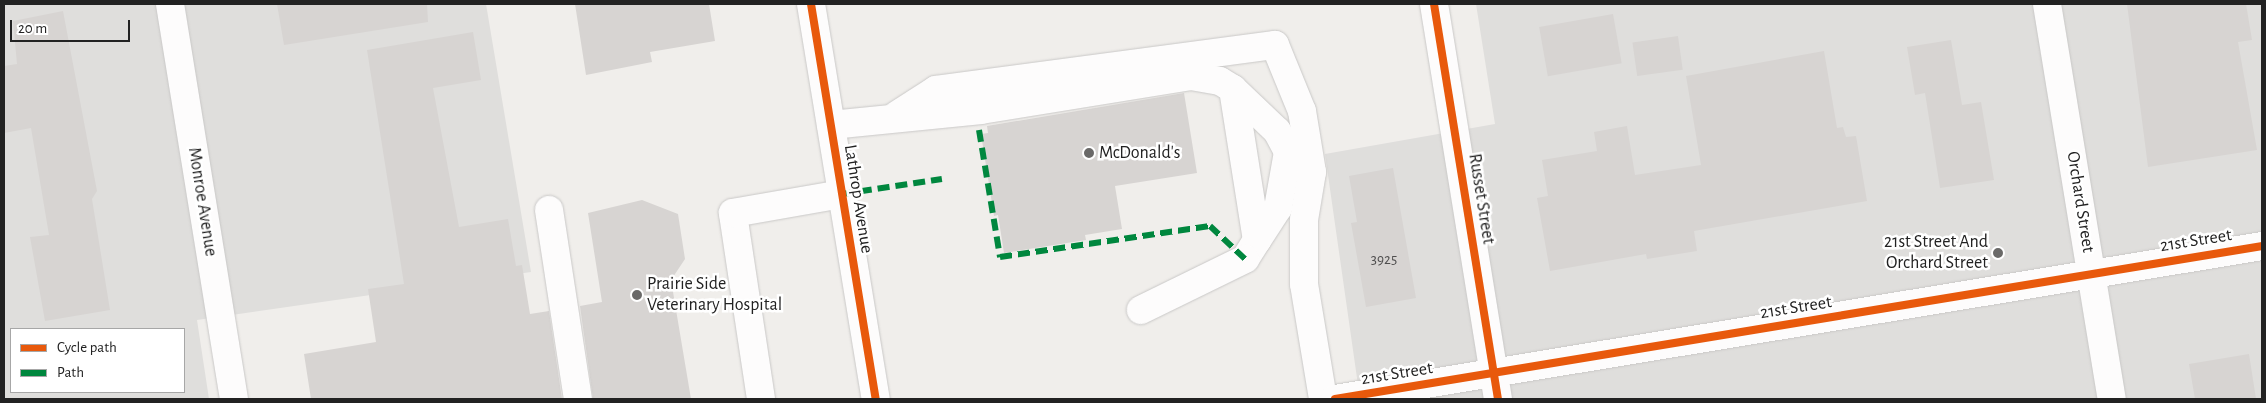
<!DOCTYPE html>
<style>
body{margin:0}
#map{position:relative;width:2266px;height:403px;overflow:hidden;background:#f0eeeb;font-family:"Alegreya Sans",sans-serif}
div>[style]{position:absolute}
.residential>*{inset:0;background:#dfdedc}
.building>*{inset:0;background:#d7d4d2;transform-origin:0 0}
.roads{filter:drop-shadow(0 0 1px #c9c8c7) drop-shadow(0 0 1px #c9c8c7)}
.minor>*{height:28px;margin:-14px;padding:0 14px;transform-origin:14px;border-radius:14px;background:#fdfcfc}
.quiet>*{height:6px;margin-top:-3px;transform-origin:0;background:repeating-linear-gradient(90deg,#00873e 0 12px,transparent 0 18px)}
.cycleway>*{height:8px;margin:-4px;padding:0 4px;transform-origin:4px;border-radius:4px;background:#e8590c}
.dots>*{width:14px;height:14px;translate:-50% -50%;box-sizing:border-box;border:2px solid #fff;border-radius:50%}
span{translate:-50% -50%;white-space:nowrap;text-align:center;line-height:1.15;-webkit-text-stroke:5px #fff;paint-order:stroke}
.number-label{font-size:15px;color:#4f4e4e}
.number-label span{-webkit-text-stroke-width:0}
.poi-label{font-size:18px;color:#222}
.left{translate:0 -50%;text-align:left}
.right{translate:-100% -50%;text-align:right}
.street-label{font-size:18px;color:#222}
.frame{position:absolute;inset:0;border:5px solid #222;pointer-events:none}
.legend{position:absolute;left:10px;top:328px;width:175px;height:65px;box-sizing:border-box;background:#fff;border:1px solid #a7a7a7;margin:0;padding:6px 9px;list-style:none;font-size:15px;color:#222}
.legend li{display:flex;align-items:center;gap:10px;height:25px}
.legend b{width:25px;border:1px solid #a7a7a7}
.scale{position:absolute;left:10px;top:20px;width:120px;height:22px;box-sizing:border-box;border:2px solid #222;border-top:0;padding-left:6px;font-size:15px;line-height:18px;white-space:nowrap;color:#222;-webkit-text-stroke:4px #fff;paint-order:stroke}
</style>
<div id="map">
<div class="residential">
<i style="clip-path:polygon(evenodd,4px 4px,486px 4px,531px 272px,197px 320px,209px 399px,4px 399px,4px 4px,11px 329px,184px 329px,184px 392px,11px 392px,11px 329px)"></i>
<i style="clip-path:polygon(1476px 4px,2262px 4px,2262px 399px,1360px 399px,1325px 154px,1495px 124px)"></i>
</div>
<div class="building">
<i style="clip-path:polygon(277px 4px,427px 4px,428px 22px,284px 45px)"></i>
<i style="clip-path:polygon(575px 4px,709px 4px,715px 41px,650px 52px,652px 62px,586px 75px)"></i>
<i style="clip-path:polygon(2127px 4px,2246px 4px,2252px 40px,2238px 42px,2257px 150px,2148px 167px)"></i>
<i style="clip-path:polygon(63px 11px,97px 191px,92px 199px,110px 310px,45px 321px,30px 237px,49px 235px,31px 128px,4px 133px,4px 66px,17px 64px,13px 21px)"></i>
<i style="left:1613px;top:14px;width:50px;height:75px;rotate:80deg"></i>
<i style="clip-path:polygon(473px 32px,481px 80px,433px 88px,459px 227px,508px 219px,516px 266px,522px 265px,530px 314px,549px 311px,562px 399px,311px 399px,304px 354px,376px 342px,368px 289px,404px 284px,367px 50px)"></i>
<i style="left:1678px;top:36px;width:34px;height:46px;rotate:82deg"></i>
<i style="clip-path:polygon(1951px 40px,1962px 105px,1981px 102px,1994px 180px,1940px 188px,1925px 93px,1915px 95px,1907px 47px)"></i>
<i style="clip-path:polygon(1824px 51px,1837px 128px,1843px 127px,1846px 137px,1856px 136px,1867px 201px,1694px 231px,1697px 251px,1647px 259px,1646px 254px,1550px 271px,1537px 198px,1548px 196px,1542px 160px,1597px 151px,1594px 132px,1627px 126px,1635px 175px,1701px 165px,1686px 76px)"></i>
<i style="clip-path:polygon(1184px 93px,1197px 173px,1115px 186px,1122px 229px,1085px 235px,1086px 240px,1004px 253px,998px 215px,994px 216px,981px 134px,988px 133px,987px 126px)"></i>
<i style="clip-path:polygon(1393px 168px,1416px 298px,1366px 307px,1351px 223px,1357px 222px,1349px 176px)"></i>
<i style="clip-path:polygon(642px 200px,678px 214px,685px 259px,671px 280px,691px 399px,593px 399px,580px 306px,602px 302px,588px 213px)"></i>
<i style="clip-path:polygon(2249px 354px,2256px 399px,2195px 399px,2189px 364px)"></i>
</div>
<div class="roads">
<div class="minor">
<i style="left:170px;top:4px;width:400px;rotate:80.8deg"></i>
<i style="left:811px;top:4px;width:400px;rotate:80.7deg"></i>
<i style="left:1434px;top:4px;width:400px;rotate:80.8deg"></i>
<i style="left:2047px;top:4px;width:400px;rotate:80.7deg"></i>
<i style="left:1233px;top:89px;width:61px;rotate:43.7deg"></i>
<i style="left:1277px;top:131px;width:24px;rotate:62deg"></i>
<i style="left:1288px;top:152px;width:57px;rotate:100.1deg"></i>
<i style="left:1278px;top:208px;width:38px;rotate:123deg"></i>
<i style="left:897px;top:115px;width:46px;rotate:-32.7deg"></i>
<i style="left:936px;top:90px;width:342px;rotate:-7.6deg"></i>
<i style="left:1275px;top:45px;width:71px;rotate:67.8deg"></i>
<i style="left:1302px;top:111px;width:62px;rotate:80.7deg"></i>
<i style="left:1312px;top:172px;width:49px;rotate:99.5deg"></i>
<i style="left:1304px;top:220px;width:64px;rotate:90deg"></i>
<i style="left:1304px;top:284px;width:117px;rotate:80.6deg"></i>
<i style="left:831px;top:125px;width:151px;rotate:-5.7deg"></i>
<i style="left:981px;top:110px;width:213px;rotate:-9.2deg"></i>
<i style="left:1191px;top:76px;width:29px;rotate:10deg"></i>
<i style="left:1220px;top:81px;width:15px;rotate:32deg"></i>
<i style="left:1233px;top:89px;width:153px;rotate:81deg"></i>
<i style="left:1257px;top:240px;width:22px;rotate:122deg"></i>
<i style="left:1245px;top:259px;width:116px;rotate:153.9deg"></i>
<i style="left:549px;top:210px;width:191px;rotate:81.3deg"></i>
<i style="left:761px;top:399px;width:188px;rotate:-98.6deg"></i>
<i style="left:733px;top:213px;width:111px;rotate:-9.9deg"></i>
<i style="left:1335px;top:399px;width:940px;rotate:-9.37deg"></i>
</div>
</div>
<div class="quiet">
<i style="left:979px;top:130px;width:129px;rotate:80.6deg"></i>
<i style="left:1000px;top:257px;width:212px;rotate:-8.4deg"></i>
<i style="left:1210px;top:226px;width:48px;rotate:43.3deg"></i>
<i style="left:842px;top:194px;width:101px;rotate:-8.5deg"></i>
</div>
<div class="cycleway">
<i style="left:811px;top:4px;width:400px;rotate:80.7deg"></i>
<i style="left:1434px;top:4px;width:400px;rotate:80.8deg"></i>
<i style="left:1335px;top:399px;width:940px;rotate:-9.37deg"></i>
</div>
<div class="dots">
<i style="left:1089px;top:153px;background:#6a6968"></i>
<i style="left:1998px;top:253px;background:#6a6968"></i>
<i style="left:637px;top:295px;background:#6a6968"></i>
</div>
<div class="number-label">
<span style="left:1384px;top:260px">3925</span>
</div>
<div class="poi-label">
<span class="left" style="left:1099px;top:153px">McDonald's</span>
<span class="right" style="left:1988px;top:253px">21st Street And<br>Orchard Street</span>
<span class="left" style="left:647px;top:295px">Prairie Side<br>Veterinary Hospital</span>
</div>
<div class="street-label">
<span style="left:858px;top:199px;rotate:81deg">Lathrop Avenue</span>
<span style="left:1481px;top:199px;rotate:81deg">Russet Street</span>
<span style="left:202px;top:202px;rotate:81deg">Monroe Avenue</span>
<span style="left:2080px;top:202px;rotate:81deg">Orchard Street</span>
<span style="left:2196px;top:241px;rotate:-9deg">21st Street</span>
<span style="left:1796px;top:308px;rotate:-9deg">21st Street</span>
<span style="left:1397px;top:374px;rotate:-9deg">21st Street</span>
</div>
<div class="frame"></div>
<ul class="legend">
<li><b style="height:6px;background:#e8590c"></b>Cycle path</li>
<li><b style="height:6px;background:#00873e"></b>Path</li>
</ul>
<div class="scale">20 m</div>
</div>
